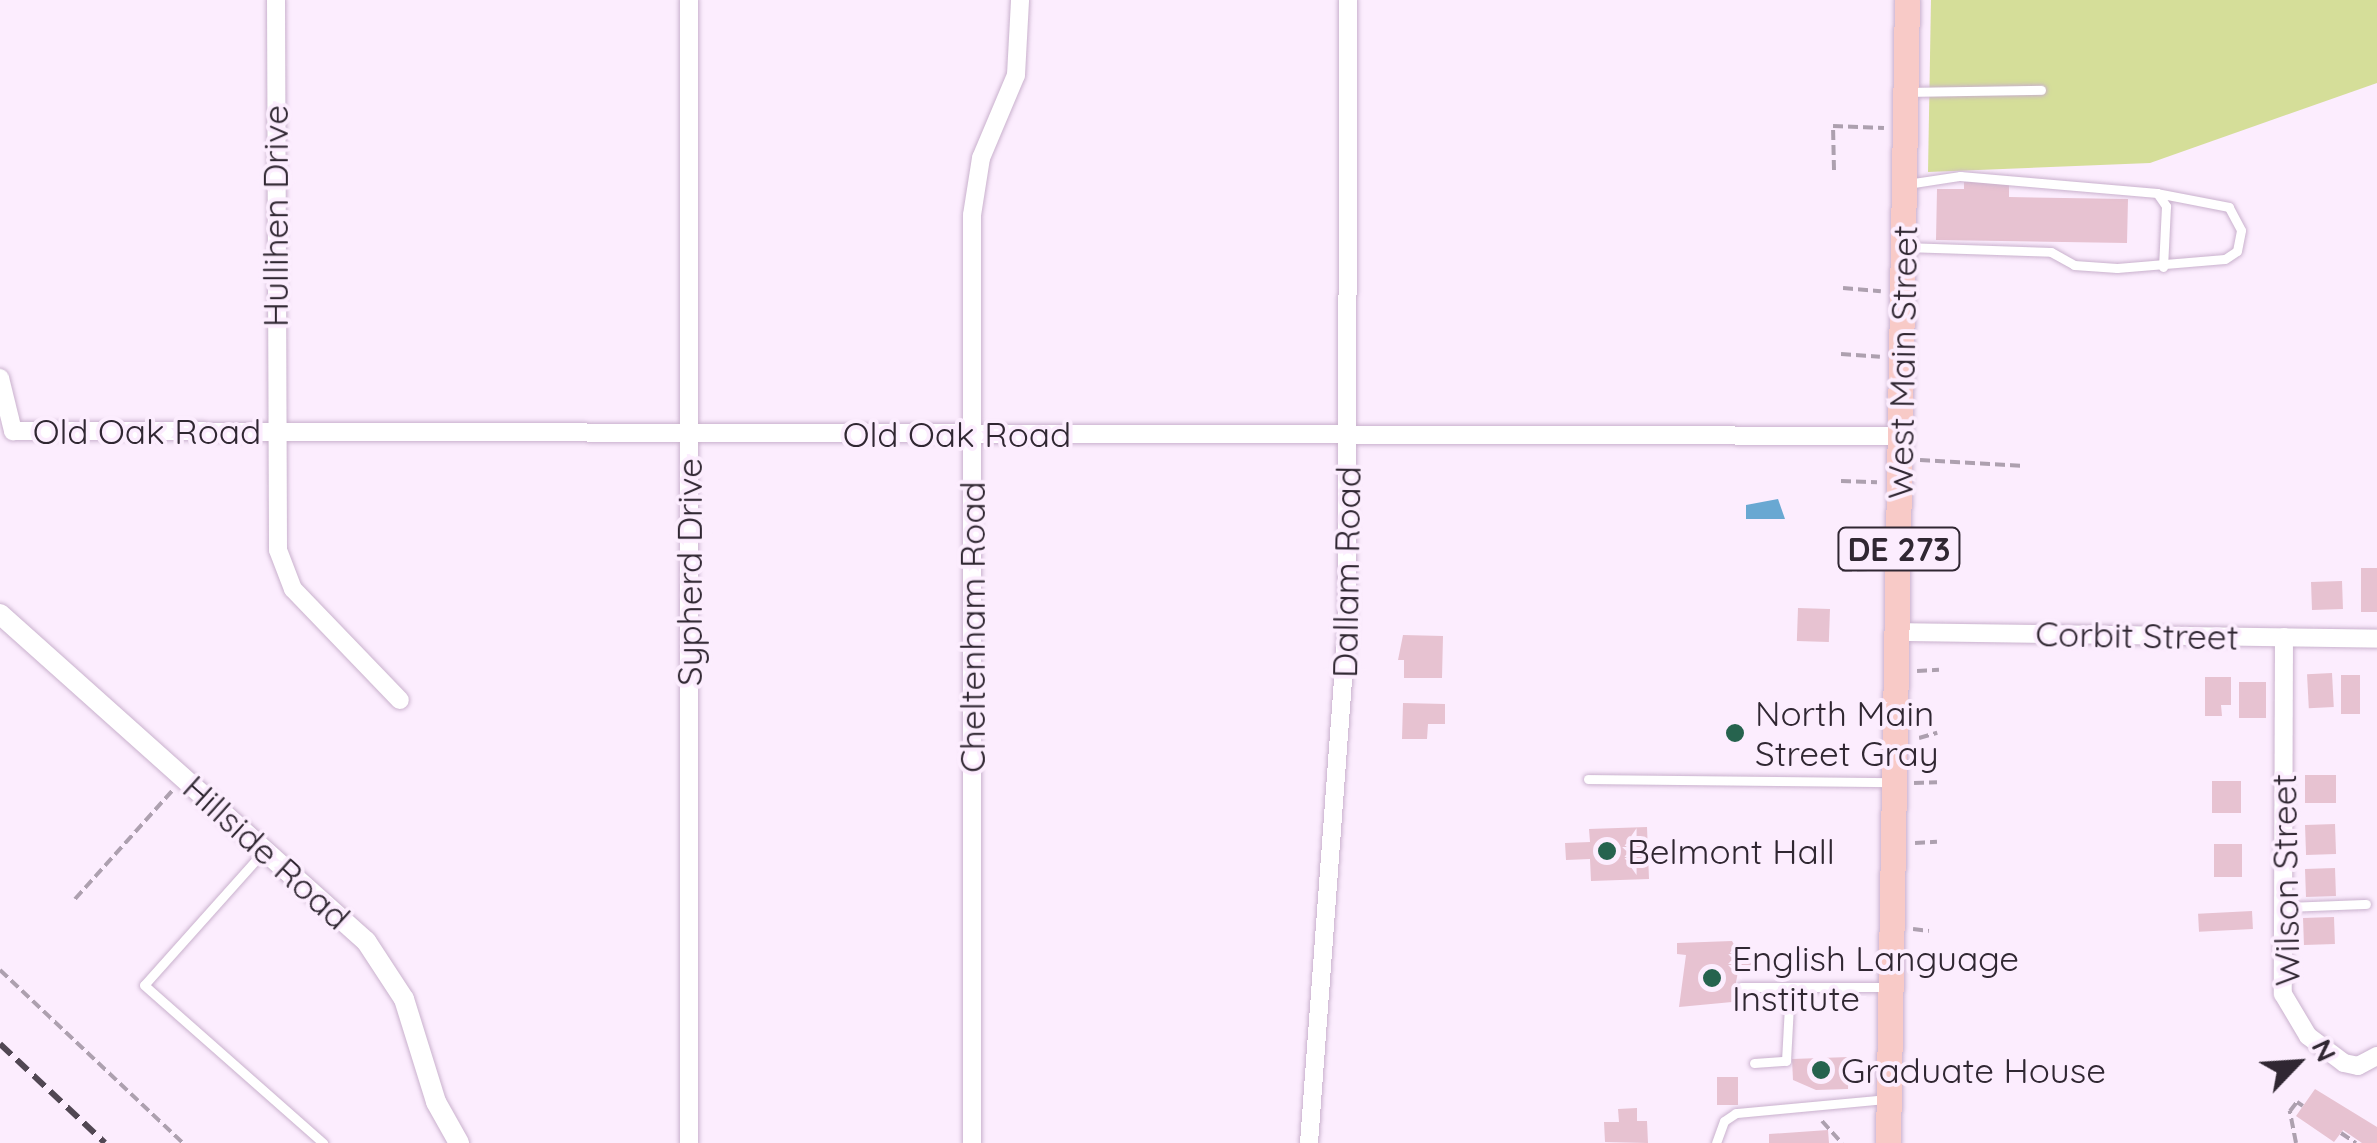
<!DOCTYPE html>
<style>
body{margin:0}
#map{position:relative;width:2377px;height:1143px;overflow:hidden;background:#fcedfe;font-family:Quicksand,sans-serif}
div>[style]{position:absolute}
.green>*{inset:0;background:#d5de99}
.water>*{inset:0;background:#69a8d2}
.building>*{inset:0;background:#e7c2d1;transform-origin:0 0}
.path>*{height:4px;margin-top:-2px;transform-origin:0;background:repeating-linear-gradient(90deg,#ada0af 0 10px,transparent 0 15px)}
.roads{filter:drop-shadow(0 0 2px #c9b1cd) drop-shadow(0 0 2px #c9b1cd)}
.service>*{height:9px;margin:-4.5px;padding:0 4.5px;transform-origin:4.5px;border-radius:4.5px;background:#fff}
.minor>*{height:18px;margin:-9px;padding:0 9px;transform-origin:9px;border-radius:9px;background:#fff}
.tertiary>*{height:20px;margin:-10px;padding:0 10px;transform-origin:10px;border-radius:10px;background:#fff}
.primary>*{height:25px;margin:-12.5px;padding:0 12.5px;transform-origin:12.5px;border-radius:12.5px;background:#f8cac7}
.rail>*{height:6px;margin-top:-3px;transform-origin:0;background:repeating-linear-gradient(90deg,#514753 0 15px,transparent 0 23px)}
.dots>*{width:28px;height:28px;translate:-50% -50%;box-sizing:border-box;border:5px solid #fcedfe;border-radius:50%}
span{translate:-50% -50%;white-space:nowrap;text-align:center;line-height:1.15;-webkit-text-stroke:8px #fcedfe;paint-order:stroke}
.shield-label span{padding:2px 8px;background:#fcedfe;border:2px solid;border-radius:8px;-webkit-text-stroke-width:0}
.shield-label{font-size:32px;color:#302732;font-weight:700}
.street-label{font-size:35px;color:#302732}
.poi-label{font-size:35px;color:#302732}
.left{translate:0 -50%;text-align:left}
.north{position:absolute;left:2247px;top:1013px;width:100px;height:100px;-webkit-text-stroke:8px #fcedfe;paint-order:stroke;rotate:65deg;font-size:28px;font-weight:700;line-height:40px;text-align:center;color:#302732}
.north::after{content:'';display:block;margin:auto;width:35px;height:45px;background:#302732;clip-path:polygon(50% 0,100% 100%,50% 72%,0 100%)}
</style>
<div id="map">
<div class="green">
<i style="clip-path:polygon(1931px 0,2377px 0,2377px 83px,2150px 163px,1928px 172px)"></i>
</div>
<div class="water">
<i style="clip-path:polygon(1778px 499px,1785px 519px,1746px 519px,1746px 505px)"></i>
</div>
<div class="building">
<i style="clip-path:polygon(1964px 182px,2009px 182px,2009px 197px,2128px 199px,2127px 243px,1936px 240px,1937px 189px,1964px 189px)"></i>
<i style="left:2361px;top:568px;width:16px;height:44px"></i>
<i style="left:2342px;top:581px;width:28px;height:31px;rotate:88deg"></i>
<i style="left:1798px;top:608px;width:32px;height:33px;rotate:2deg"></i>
<i style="clip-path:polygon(1403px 635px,1443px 636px,1442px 678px,1404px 678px,1404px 660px,1398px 660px)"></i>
<i style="left:2332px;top:673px;width:34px;height:25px;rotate:87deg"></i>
<i style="left:2341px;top:675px;width:19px;height:39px"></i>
<i style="clip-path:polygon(2205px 677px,2231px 677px,2231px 705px,2221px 705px,2222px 716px,2205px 716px)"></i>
<i style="left:2239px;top:682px;width:27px;height:36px"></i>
<i style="clip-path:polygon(1403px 703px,1445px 704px,1445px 724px,1428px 724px,1427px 739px,1402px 739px)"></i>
<i style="left:2305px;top:775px;width:31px;height:28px"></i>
<i style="left:2212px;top:781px;width:29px;height:32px"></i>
<i style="left:2335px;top:824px;width:30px;height:30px;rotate:88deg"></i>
<i style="clip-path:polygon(1647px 827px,1649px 879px,1591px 881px,1590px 859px,1566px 860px,1565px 843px,1590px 842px,1589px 829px)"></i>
<i style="left:2214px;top:844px;width:28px;height:33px"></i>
<i style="left:2335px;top:868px;width:28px;height:30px;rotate:88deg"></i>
<i style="left:2252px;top:911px;width:18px;height:54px;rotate:87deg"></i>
<i style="left:2334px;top:917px;width:27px;height:31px;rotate:88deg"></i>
<i style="clip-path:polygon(1732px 941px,1741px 957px,1755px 956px,1756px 971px,1738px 972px,1732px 1002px,1679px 1007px,1686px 955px,1677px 954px,1677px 943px)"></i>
<i style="clip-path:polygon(1849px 1057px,1848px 1089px,1816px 1090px,1793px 1080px,1792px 1059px)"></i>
<i style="left:1717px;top:1077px;width:21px;height:28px"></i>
<i style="clip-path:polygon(2315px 1089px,2377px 1127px,2377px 1143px,2362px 1143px,2343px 1130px,2334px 1142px,2296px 1116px)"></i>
<i style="clip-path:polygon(1637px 1108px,1637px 1121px,1647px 1121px,1648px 1143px,1605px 1142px,1604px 1122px,1619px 1122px,1618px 1109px)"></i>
<i style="clip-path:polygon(1828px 1130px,1829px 1143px,1769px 1143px,1769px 1134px)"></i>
</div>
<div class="path">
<i style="left:1834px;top:170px;width:44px;rotate:-91.3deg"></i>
<i style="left:1833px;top:126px;width:51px;rotate:2.2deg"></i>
<i style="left:1843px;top:288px;width:38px;rotate:5deg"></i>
<i style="left:1841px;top:354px;width:39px;rotate:4deg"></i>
<i style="left:1920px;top:460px;width:105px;rotate:3.3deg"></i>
<i style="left:1841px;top:481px;width:36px;rotate:2deg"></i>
<i style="left:1842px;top:570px;width:34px;rotate:-2deg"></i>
<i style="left:1917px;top:671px;width:22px;rotate:-3deg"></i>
<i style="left:1919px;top:738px;width:19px;rotate:-16deg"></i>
<i style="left:1914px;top:783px;width:23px;rotate:-2deg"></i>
<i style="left:1915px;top:843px;width:22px;rotate:-3deg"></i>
<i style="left:75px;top:899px;width:145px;rotate:-48.1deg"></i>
<i style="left:1913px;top:929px;width:16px;rotate:7deg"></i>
<i style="left:0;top:970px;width:252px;rotate:43.4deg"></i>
<i style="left:1822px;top:1121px;width:30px;rotate:48deg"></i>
<i style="left:2341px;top:1133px;width:18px;rotate:34deg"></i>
<i style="left:2296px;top:1143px;width:33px;rotate:-101deg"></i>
<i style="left:2290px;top:1111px;width:11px;rotate:-52deg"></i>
<i style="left:2297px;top:1102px;width:7px;rotate:34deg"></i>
</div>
<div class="roads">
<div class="service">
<i style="left:1909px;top:92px;width:132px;rotate:-0.9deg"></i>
<i style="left:1907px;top:184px;width:54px;rotate:-8.6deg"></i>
<i style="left:1960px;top:176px;width:198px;rotate:4.9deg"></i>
<i style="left:2157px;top:193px;width:16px;rotate:55deg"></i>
<i style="left:2166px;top:206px;width:61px;rotate:92.8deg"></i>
<i style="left:1904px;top:247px;width:147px;rotate:1.9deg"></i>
<i style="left:2051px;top:252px;width:26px;rotate:29deg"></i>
<i style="left:2074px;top:265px;width:43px;rotate:4deg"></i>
<i style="left:2117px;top:268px;width:108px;rotate:-4.8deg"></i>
<i style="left:2225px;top:259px;width:14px;rotate:-34deg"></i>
<i style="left:2237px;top:251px;width:21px;rotate:-79deg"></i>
<i style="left:2241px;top:230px;width:26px;rotate:-118deg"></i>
<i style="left:2229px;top:207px;width:73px;rotate:-169deg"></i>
<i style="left:1588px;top:779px;width:304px;rotate:0.6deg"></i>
<i style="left:263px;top:852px;width:178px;rotate:131.8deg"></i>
<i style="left:144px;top:985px;width:239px;rotate:41.4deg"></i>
<i style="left:2284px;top:907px;width:82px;rotate:-2.1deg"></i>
<i style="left:1741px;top:987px;width:147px"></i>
<i style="left:1754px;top:1063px;width:32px;rotate:-4deg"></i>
<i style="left:1786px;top:1061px;width:74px;rotate:-86.9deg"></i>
<i style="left:1716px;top:1143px;width:23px;rotate:-70deg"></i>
<i style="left:1724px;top:1121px;width:14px;rotate:-34deg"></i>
<i style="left:1736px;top:1113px;width:151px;rotate:-5.3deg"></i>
</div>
<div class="minor">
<i style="left:276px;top:0;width:550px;rotate:89.79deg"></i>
<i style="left:278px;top:550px;width:42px;rotate:69deg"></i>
<i style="left:293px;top:589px;width:154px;rotate:46.1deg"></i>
<i style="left:0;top:378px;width:55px;rotate:76.2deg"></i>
<i style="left:13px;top:431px;width:1888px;rotate:0.15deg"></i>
<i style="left:1898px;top:632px;width:479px;rotate:0.8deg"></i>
<i style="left:2284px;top:637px;width:357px;rotate:90.2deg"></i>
<i style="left:2283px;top:994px;width:49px;rotate:59.2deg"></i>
<i style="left:2308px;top:1036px;width:45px;rotate:36.9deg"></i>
<i style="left:2344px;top:1063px;width:14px;rotate:12deg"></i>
<i style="left:2358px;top:1066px;width:21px;rotate:-28deg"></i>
<i style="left:689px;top:1143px;width:1143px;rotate:-90deg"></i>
<i style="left:972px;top:1143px;width:928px;rotate:-90deg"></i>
<i style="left:972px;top:215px;width:58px;rotate:-81deg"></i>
<i style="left:981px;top:158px;width:90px;rotate:-67.1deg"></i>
<i style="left:1016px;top:75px;width:75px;rotate:-86.9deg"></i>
<i style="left:1309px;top:1143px;width:518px;rotate:-85.8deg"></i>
<i style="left:1347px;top:626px;width:626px;rotate:-89.91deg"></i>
</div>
<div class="tertiary">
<i style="left:0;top:614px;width:491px;rotate:41.8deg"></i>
<i style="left:366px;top:941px;width:69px;rotate:56.8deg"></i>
<i style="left:404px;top:999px;width:108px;rotate:72.7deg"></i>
<i style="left:436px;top:1102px;width:47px;rotate:60.7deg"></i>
</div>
<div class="primary">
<i style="left:1888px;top:1143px;width:1143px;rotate:-89.05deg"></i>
</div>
</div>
<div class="rail">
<i style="left:0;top:1044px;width:144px;rotate:43.3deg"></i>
</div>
<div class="dots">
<i style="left:1735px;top:733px;background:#26634e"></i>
<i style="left:1607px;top:851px;background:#26634e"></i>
<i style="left:1712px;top:978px;background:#26634e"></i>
<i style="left:1821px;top:1070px;background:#26634e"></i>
</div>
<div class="shield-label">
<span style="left:1899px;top:549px">DE 273</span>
</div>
<div class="street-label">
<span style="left:275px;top:216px;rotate:-90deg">Hullihen Drive</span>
<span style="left:1902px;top:362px;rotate:-89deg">West Main Street</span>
<span style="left:147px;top:431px">Old Oak Road</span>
<span style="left:957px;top:434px">Old Oak Road</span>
<span style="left:689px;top:572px;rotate:-90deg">Sypherd Drive</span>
<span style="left:1346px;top:572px;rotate:-89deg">Dallam Road</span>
<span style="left:972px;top:627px;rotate:-90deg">Cheltenham Road</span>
<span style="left:2137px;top:635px;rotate:1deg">Corbit Street</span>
<span style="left:267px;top:852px;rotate:42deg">Hillside Road</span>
<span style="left:2285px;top:880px;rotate:-91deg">Wilson Street</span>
</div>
<div class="poi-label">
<span class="left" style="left:1755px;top:733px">North Main<br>Street Gray</span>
<span class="left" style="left:1627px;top:851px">Belmont Hall</span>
<span class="left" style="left:1732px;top:978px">English Language<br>Institute</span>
<span class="left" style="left:1841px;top:1070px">Graduate House</span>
</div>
<div class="north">N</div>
</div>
